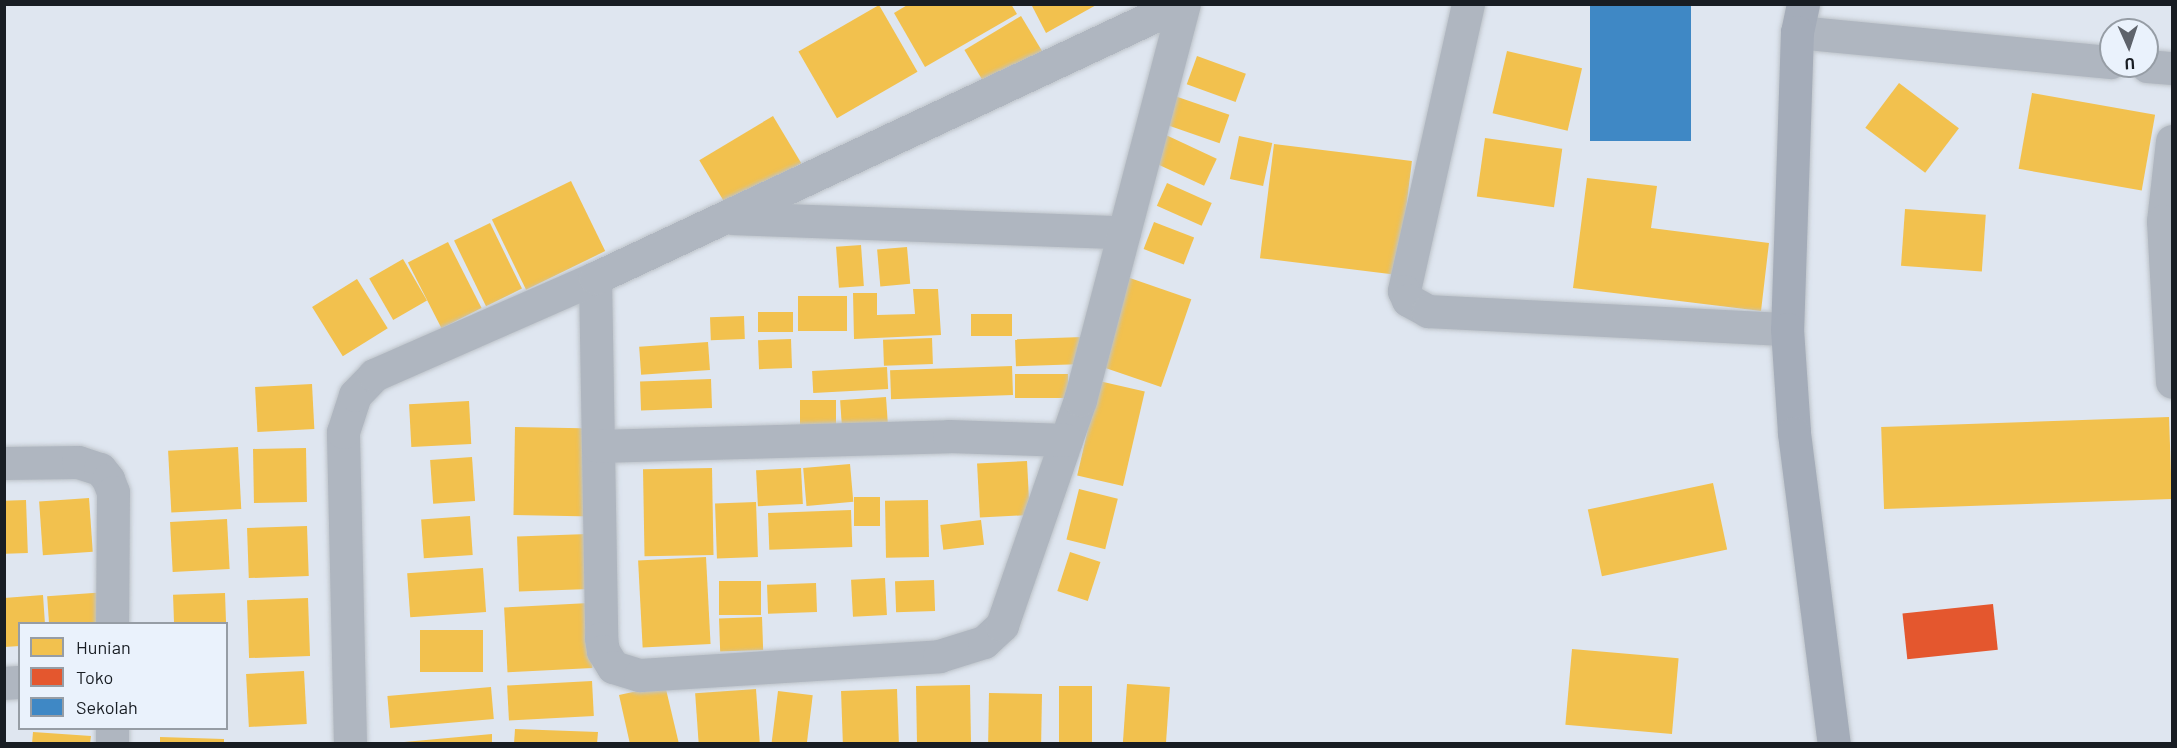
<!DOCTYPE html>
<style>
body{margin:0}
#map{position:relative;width:2177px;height:748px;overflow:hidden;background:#dfe6f0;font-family:Barlow,sans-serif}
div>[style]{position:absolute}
.homes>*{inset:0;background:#f2c14e;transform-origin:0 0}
.shops>*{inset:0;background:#e4572e;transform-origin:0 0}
.schools>*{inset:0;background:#3f88c5;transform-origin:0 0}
.roads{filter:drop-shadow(0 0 2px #bdc3c9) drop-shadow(0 0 2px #bdc3c9)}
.street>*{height:33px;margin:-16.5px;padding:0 16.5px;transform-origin:16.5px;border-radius:16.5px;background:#afb6c0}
.secondary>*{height:33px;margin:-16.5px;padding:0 16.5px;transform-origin:16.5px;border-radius:16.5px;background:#a4acb9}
span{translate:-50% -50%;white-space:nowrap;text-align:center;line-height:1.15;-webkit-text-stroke:6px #eaf2fc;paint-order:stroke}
.frame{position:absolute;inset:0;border:6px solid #181d23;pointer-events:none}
.legend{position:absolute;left:18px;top:622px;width:210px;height:108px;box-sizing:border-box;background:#eaf2fc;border:2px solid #969da5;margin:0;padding:8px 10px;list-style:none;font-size:18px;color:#181d23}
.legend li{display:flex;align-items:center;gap:12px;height:30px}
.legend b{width:30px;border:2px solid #969da5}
.north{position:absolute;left:2099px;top:18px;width:60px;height:60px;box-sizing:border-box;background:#eaf2fc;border:2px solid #969da5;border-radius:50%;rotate:177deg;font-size:16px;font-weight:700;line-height:24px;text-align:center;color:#181d23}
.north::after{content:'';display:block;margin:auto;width:21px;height:27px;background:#5e636b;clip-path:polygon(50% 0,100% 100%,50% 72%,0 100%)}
</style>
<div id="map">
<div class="homes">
<i style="clip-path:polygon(909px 4px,1011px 4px,1017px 14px,925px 67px,894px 13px)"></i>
<i style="clip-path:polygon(1031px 4px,1098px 4px,1046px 33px)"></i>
<i style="left:879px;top:5px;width:77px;height:93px;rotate:60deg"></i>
<i style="left:1021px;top:16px;width:42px;height:66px;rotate:59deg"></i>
<i style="left:1507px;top:51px;width:77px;height:64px;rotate:13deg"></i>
<i style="left:1197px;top:56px;width:52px;height:30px;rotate:20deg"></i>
<i style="left:1899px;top:83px;width:75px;height:56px;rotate:37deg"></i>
<i style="left:1166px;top:93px;width:67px;height:30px;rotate:19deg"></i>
<i style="left:2032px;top:93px;width:125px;height:77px;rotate:10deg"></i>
<i style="left:773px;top:116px;width:55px;height:86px;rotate:59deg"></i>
<i style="left:1166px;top:135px;width:56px;height:30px;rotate:25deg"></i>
<i style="left:1239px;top:136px;width:34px;height:44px;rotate:12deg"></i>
<i style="left:1485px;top:138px;width:78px;height:59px;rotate:8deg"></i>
<i style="left:1274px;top:144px;width:139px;height:115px;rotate:7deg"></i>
<i style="clip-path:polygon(1587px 178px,1657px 186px,1651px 228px,1769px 243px,1761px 311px,1573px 288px)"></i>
<i style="left:571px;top:181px;width:78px;height:88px;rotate:64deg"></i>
<i style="left:1167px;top:183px;width:49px;height:25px;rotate:24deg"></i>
<i style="left:1905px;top:209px;width:81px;height:57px;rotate:4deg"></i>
<i style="left:1154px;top:222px;width:43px;height:29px;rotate:21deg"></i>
<i style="left:490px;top:223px;width:73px;height:40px;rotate:64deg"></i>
<i style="left:448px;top:242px;width:74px;height:45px;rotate:63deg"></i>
<i style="left:861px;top:245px;width:41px;height:25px;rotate:86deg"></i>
<i style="left:907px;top:247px;width:37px;height:30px;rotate:85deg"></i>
<i style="left:403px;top:259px;width:48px;height:39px;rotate:60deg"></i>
<i style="left:1127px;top:277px;width:68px;height:93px;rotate:19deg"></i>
<i style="left:357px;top:279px;width:58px;height:53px;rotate:58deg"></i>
<i style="clip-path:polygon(913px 289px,938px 289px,941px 335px,854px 339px,853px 293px,877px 293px,877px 315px,915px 314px)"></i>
<i style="left:847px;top:296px;width:35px;height:49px;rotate:90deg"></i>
<i style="left:793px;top:312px;width:20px;height:35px;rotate:90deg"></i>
<i style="left:1012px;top:314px;width:22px;height:41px;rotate:90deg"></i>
<i style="left:744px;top:316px;width:23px;height:34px;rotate:88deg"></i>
<i style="left:1083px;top:337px;width:27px;height:68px;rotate:88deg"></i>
<i style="left:932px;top:338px;width:26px;height:49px;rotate:88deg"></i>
<i style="left:791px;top:339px;width:29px;height:33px;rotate:88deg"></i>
<i style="left:708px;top:342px;width:28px;height:69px;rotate:86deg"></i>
<i style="left:1012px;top:366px;width:29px;height:122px;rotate:88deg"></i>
<i style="left:887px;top:367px;width:22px;height:75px;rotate:87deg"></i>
<i style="left:1068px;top:374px;width:24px;height:53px;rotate:90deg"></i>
<i style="left:711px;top:379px;width:29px;height:71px;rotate:88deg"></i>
<i style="left:1099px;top:381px;width:47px;height:97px;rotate:13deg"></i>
<i style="left:312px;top:384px;width:45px;height:57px;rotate:87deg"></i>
<i style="left:886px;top:397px;width:29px;height:46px;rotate:86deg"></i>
<i style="left:800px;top:400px;width:36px;height:27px"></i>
<i style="left:469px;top:401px;width:43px;height:60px;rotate:87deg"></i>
<i style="left:2169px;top:417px;width:82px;height:288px;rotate:88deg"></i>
<i style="left:515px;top:427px;width:80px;height:88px;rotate:1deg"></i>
<i style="left:238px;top:447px;width:62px;height:70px;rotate:87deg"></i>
<i style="left:306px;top:448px;width:54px;height:53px;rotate:89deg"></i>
<i style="left:472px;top:457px;width:44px;height:42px;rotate:86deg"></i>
<i style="left:1027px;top:461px;width:54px;height:50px;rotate:87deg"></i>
<i style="left:850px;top:464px;width:38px;height:47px;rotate:85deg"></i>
<i style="left:712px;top:468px;width:87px;height:69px;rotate:89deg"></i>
<i style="left:801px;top:468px;width:36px;height:45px;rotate:87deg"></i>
<i style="left:1713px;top:483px;width:68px;height:128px;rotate:78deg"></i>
<i style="left:1079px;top:489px;width:40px;height:52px;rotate:14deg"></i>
<i style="left:854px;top:497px;width:26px;height:29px"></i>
<i style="left:89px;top:498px;width:54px;height:50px;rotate:86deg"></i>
<i style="left:26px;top:500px;width:53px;height:22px;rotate:88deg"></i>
<i style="left:928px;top:500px;width:57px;height:43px;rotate:89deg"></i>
<i style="left:756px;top:502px;width:55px;height:41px;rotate:88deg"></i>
<i style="left:851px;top:510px;width:37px;height:83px;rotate:88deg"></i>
<i style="left:470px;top:516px;width:39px;height:49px;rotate:86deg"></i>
<i style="left:227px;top:519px;width:50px;height:57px;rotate:87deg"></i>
<i style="left:981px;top:520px;width:25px;height:41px;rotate:83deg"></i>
<i style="left:307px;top:526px;width:50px;height:60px;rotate:88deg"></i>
<i style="left:588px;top:534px;width:55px;height:71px;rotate:88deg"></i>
<i style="left:1070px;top:552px;width:32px;height:41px;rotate:18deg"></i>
<i style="left:706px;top:557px;width:87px;height:68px;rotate:87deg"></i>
<i style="left:483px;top:568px;width:44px;height:76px;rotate:86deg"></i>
<i style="left:885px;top:578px;width:37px;height:34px;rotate:87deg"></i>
<i style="left:934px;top:580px;width:31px;height:39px;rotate:88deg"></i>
<i style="left:719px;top:581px;width:42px;height:34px"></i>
<i style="left:816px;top:583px;width:29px;height:49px;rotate:88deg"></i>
<i style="left:107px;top:592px;width:32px;height:60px;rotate:86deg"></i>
<i style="left:225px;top:593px;width:31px;height:52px;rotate:88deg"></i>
<i style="clip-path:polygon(43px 595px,45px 624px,20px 624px,20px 646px,4px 647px,4px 598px)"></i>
<i style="left:308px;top:598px;width:58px;height:61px;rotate:88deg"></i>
<i style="left:589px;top:603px;width:65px;height:85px;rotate:87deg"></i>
<i style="left:762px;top:617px;width:33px;height:43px;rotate:88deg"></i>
<i style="left:420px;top:630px;width:63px;height:42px"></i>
<i style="left:1572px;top:649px;width:107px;height:76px;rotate:5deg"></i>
<i style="left:304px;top:671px;width:53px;height:58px;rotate:87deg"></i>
<i style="left:592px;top:681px;width:35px;height:85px;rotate:87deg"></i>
<i style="left:1127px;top:684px;width:43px;height:60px;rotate:4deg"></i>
<i style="clip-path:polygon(665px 685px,679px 744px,630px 744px,619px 695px)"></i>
<i style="left:970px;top:685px;width:59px;height:54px;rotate:89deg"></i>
<i style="left:1059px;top:686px;width:33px;height:58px"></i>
<i style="left:491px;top:687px;width:32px;height:104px;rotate:85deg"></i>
<i style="left:756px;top:689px;width:55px;height:61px;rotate:86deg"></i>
<i style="left:897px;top:689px;width:55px;height:56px;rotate:88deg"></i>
<i style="left:778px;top:691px;width:35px;height:53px;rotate:7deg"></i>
<i style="left:989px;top:693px;width:53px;height:51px;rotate:1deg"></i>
<i style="clip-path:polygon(515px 729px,598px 732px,597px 744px,514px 744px)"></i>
<i style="clip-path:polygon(33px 732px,91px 736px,90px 744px,32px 744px)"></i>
<i style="clip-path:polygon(492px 734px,492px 744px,404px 744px,404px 742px)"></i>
<i style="clip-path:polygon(160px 737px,224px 739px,224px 744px,160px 744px)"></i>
</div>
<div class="shops">
<i style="left:1993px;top:604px;width:46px;height:91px;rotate:84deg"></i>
</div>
<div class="schools">
<i style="left:1590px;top:4px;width:101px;height:137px"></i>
</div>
<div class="roads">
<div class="street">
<i style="left:1468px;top:4px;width:294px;rotate:102.6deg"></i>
<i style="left:1404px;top:291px;width:10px;rotate:66deg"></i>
<i style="left:1408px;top:300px;width:23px;rotate:29deg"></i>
<i style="left:1428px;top:311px;width:359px;rotate:2.9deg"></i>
<i style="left:1797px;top:32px;width:315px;rotate:5.5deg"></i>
<i style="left:2147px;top:66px;width:25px;rotate:5deg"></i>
<i style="left:2172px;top:141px;width:81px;rotate:96.4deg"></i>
<i style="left:2163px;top:221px;width:161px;rotate:86.8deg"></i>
<i style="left:733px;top:218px;width:391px;rotate:2.1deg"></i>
<i style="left:595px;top:278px;width:360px;rotate:89deg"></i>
<i style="left:601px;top:638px;width:13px;rotate:81deg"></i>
<i style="left:603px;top:651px;width:19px;rotate:58deg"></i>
<i style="left:613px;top:667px;width:28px;rotate:17deg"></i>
<i style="left:640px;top:675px;width:300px;rotate:-3.6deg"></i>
<i style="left:939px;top:656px;width:47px;rotate:-17.3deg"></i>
<i style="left:984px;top:642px;width:25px;rotate:-43deg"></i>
<i style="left:1002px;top:625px;width:238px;rotate:-70.9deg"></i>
<i style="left:1080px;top:400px;width:409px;rotate:-75.3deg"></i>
<i style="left:598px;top:446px;width:351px;rotate:-1.6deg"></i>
<i style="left:949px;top:436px;width:117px;rotate:2deg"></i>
<i style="left:4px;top:463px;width:74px;rotate:-0.8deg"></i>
<i style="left:78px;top:462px;width:23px;rotate:18deg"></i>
<i style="left:100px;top:469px;width:13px;rotate:51deg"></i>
<i style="left:108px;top:479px;width:14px;rotate:69deg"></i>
<i style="left:113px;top:492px;width:132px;rotate:90.4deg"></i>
<i style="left:4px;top:683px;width:16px;rotate:-4deg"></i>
<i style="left:112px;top:728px;width:16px;rotate:90deg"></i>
<i style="left:350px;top:744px;width:312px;rotate:-91.3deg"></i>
<i style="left:343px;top:432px;width:39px;rotate:-72deg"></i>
<i style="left:355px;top:395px;width:28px;rotate:-46deg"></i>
<i style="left:374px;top:375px;width:241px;rotate:-23.7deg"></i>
<i style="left:595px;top:278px;width:646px;rotate:-25.1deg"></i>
</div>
<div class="secondary">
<i style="left:1803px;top:4px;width:29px;rotate:102deg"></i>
<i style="left:1797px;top:32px;width:297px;rotate:91.9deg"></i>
<i style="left:1787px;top:329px;width:104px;rotate:86.1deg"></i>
<i style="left:1794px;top:433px;width:314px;rotate:82.7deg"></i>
</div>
</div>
<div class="frame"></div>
<ul class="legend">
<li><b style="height:16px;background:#f2c14e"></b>Hunian</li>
<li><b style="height:16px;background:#e4572e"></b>Toko</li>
<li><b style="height:16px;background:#3f88c5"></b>Sekolah</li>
</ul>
<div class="north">U</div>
</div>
